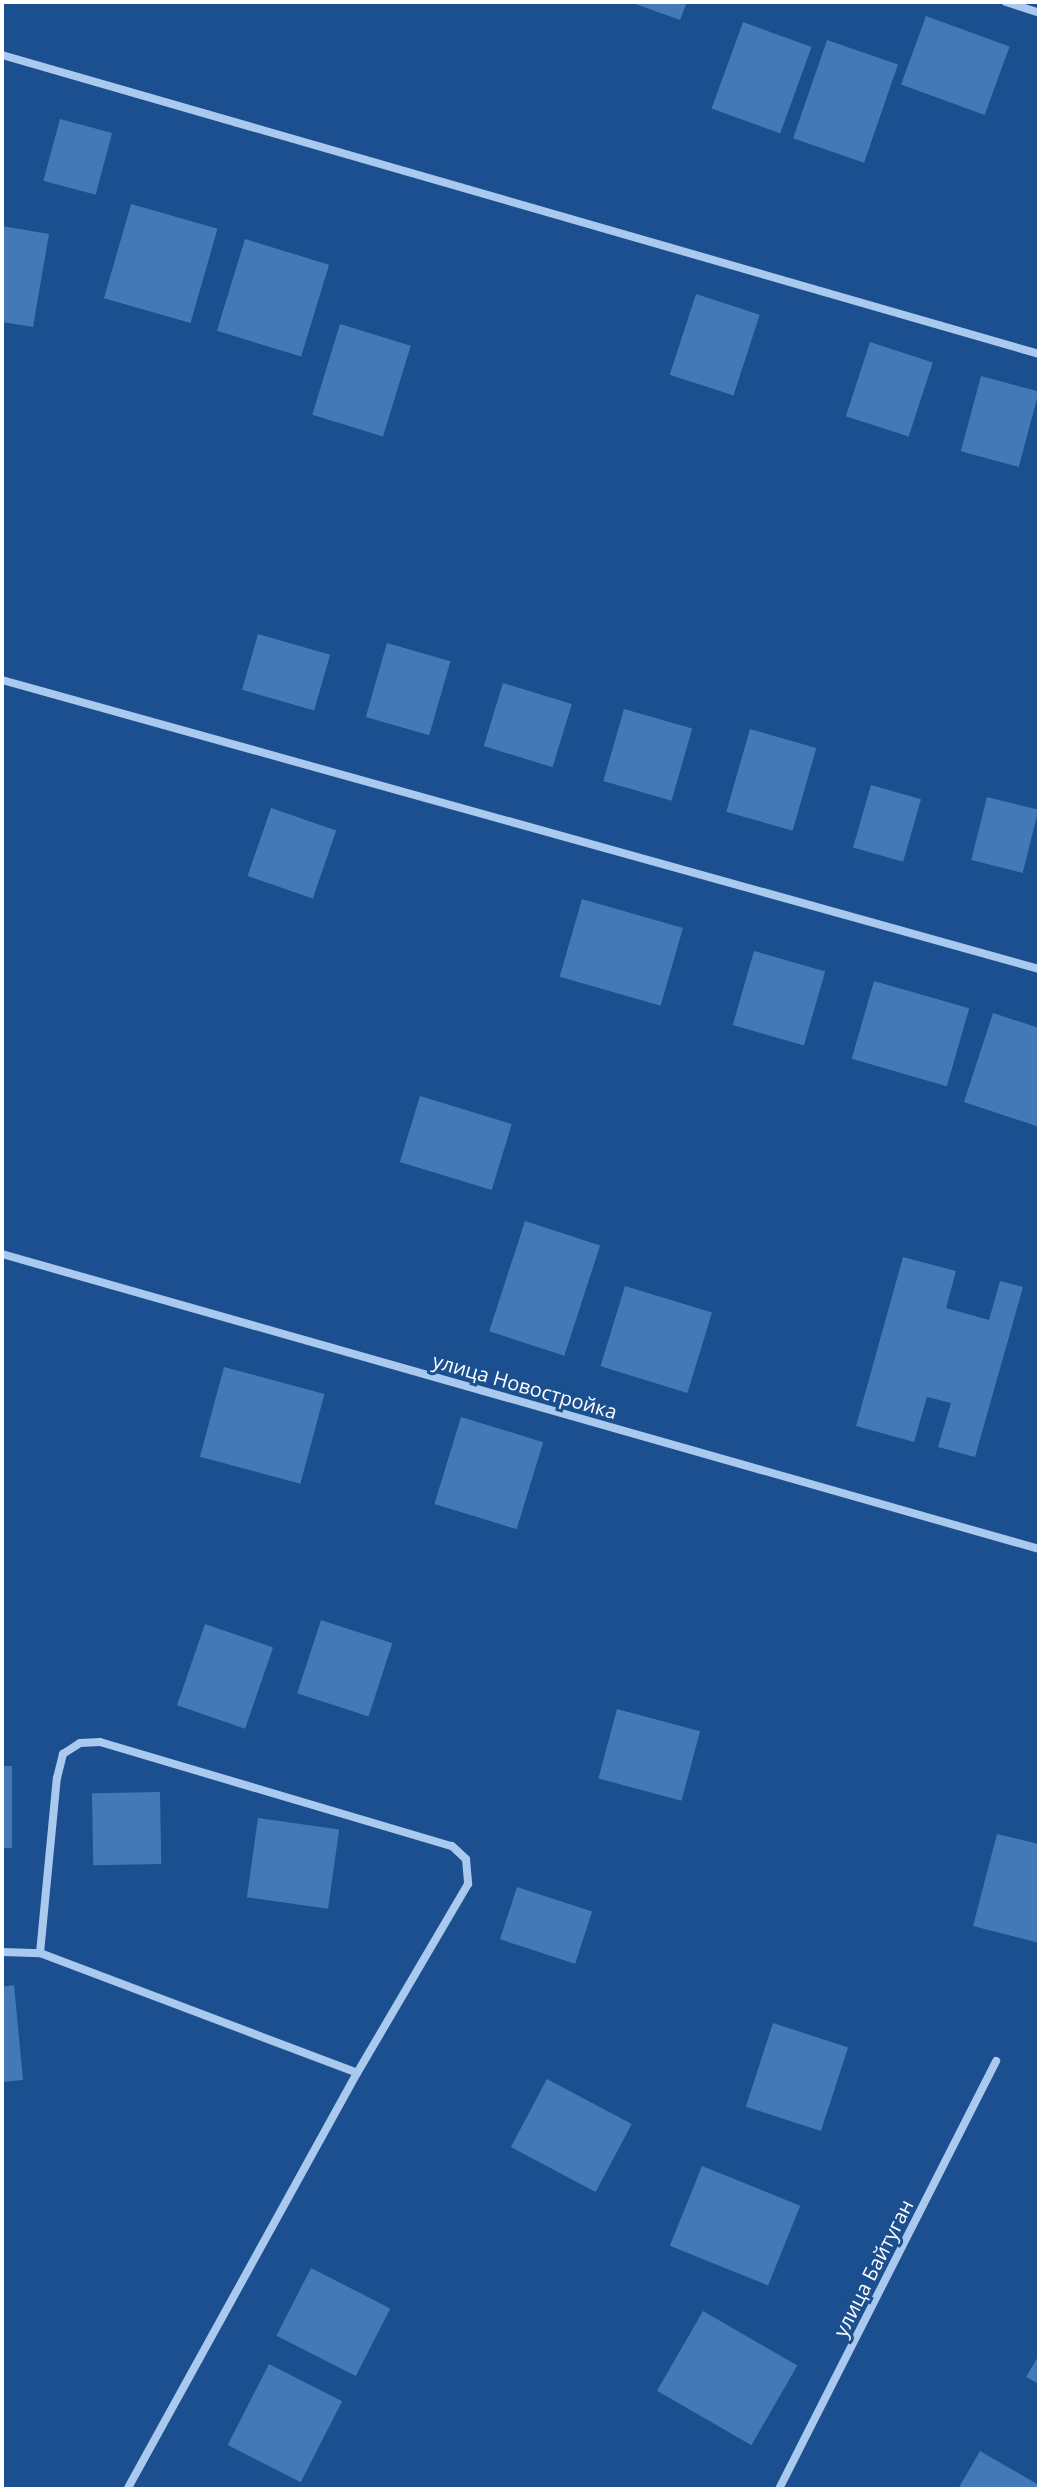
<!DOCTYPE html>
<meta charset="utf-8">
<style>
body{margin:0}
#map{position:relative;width:1041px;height:2491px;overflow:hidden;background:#1b4f8f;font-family:"Open Sans",sans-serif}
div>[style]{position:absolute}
.building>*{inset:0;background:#4478b7;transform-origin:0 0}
.minor>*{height:8px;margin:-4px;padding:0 4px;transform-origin:4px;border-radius:4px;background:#a9c9ee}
span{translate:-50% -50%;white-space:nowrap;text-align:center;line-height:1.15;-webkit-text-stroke:6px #1b4f8f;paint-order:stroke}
.street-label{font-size:20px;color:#fff}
.frame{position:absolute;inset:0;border:4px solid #fff;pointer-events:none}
</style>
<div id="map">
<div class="building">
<i style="clip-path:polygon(630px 2px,687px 2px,680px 20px)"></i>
<i style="left:926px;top:16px;width:89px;height:73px;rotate:20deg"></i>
<i style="left:743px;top:22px;width:73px;height:92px;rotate:20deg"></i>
<i style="left:827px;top:40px;width:75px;height:104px;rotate:19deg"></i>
<i style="left:60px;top:119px;width:54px;height:64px;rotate:15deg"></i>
<i style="left:131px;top:204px;width:90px;height:98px;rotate:16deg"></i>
<i style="clip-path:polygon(2px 226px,49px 234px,33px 327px,2px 322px)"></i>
<i style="left:245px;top:239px;width:88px;height:96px;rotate:17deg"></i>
<i style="left:696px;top:294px;width:67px;height:85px;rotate:18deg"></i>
<i style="left:340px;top:324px;width:74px;height:95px;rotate:17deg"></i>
<i style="left:870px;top:342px;width:66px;height:78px;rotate:18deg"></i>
<i style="left:981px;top:376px;width:60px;height:78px;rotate:15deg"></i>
<i style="left:258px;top:634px;width:75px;height:58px;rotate:16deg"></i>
<i style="left:387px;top:643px;width:66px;height:77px;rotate:16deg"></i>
<i style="left:503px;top:683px;width:72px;height:66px;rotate:17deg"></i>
<i style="left:624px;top:709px;width:71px;height:75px;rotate:16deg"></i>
<i style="left:750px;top:729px;width:69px;height:86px;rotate:16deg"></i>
<i style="left:871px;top:785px;width:52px;height:65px;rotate:16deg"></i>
<i style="left:987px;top:797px;width:53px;height:65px;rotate:14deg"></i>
<i style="left:271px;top:808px;width:69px;height:72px;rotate:19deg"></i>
<i style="left:582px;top:899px;width:105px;height:81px;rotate:16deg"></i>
<i style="left:754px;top:951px;width:74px;height:77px;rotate:16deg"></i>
<i style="left:874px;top:981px;width:99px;height:81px;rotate:16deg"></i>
<i style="clip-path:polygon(993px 1013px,1039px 1028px,1039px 1127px,964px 1102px)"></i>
<i style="left:420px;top:1096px;width:96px;height:69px;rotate:17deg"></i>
<i style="left:525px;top:1221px;width:79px;height:116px;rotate:18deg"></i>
<i style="clip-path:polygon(903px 1257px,956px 1271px,946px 1308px,989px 1320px,1000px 1281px,1023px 1287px,975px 1457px,938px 1447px,951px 1403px,927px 1397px,914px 1442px,856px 1426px)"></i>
<i style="left:625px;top:1286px;width:91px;height:84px;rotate:17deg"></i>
<i style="left:224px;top:1367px;width:104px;height:93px;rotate:15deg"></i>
<i style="left:461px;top:1417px;width:86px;height:91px;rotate:17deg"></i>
<i style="left:321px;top:1620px;width:75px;height:77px;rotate:18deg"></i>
<i style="left:205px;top:1624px;width:72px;height:86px;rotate:19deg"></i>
<i style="left:617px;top:1709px;width:86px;height:72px;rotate:15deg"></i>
<i style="left:2px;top:1766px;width:10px;height:82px"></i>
<i style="left:160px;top:1792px;width:72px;height:68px;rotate:89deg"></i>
<i style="left:258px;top:1818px;width:82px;height:80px;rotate:8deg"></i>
<i style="clip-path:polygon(997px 1834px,1039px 1844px,1039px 1943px,973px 1926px)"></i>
<i style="left:517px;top:1887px;width:79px;height:55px;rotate:18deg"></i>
<i style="clip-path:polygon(14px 1985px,23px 2080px,2px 2082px,2px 1987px)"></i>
<i style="left:773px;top:2023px;width:79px;height:88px;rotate:18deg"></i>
<i style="left:547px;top:2079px;width:96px;height:77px;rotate:28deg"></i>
<i style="left:702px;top:2166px;width:106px;height:86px;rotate:22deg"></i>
<i style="left:311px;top:2268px;width:89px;height:76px;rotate:27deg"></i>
<i style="left:703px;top:2311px;width:109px;height:92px;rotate:30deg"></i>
<i style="clip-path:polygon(1039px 2355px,1039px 2384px,1026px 2377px)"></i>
<i style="left:269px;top:2364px;width:82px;height:91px;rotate:27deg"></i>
<i style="clip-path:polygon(980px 2451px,1039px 2485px,1039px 2489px,958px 2489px)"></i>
</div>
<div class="minor">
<i style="left:1006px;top:2px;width:35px;rotate:18deg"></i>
<i style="left:2px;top:55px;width:1079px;rotate:16.08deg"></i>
<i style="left:2px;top:680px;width:1077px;rotate:15.57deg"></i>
<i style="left:2px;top:1254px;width:1078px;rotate:15.88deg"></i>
<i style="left:2px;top:1952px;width:38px;rotate:2deg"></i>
<i style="left:40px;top:1953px;width:339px;rotate:20.7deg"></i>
<i style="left:357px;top:2073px;width:475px;rotate:118.9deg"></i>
<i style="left:40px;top:1953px;width:176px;rotate:-84.5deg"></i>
<i style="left:57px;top:1778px;width:25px;rotate:-76deg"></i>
<i style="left:63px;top:1754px;width:20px;rotate:-33deg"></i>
<i style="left:80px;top:1743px;width:20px;rotate:-3deg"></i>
<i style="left:100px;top:1742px;width:367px;rotate:16.5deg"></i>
<i style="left:452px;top:1846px;width:19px;rotate:43deg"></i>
<i style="left:466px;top:1859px;width:25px;rotate:85deg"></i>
<i style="left:468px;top:1884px;width:219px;rotate:120.4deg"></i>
<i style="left:779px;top:2489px;width:480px;rotate:-63.1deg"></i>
</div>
<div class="street-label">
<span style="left:525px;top:1386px;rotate:16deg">улица Новостройка</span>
<span style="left:873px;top:2268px;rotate:-63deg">улица Байтуган</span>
</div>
<div class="frame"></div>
</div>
